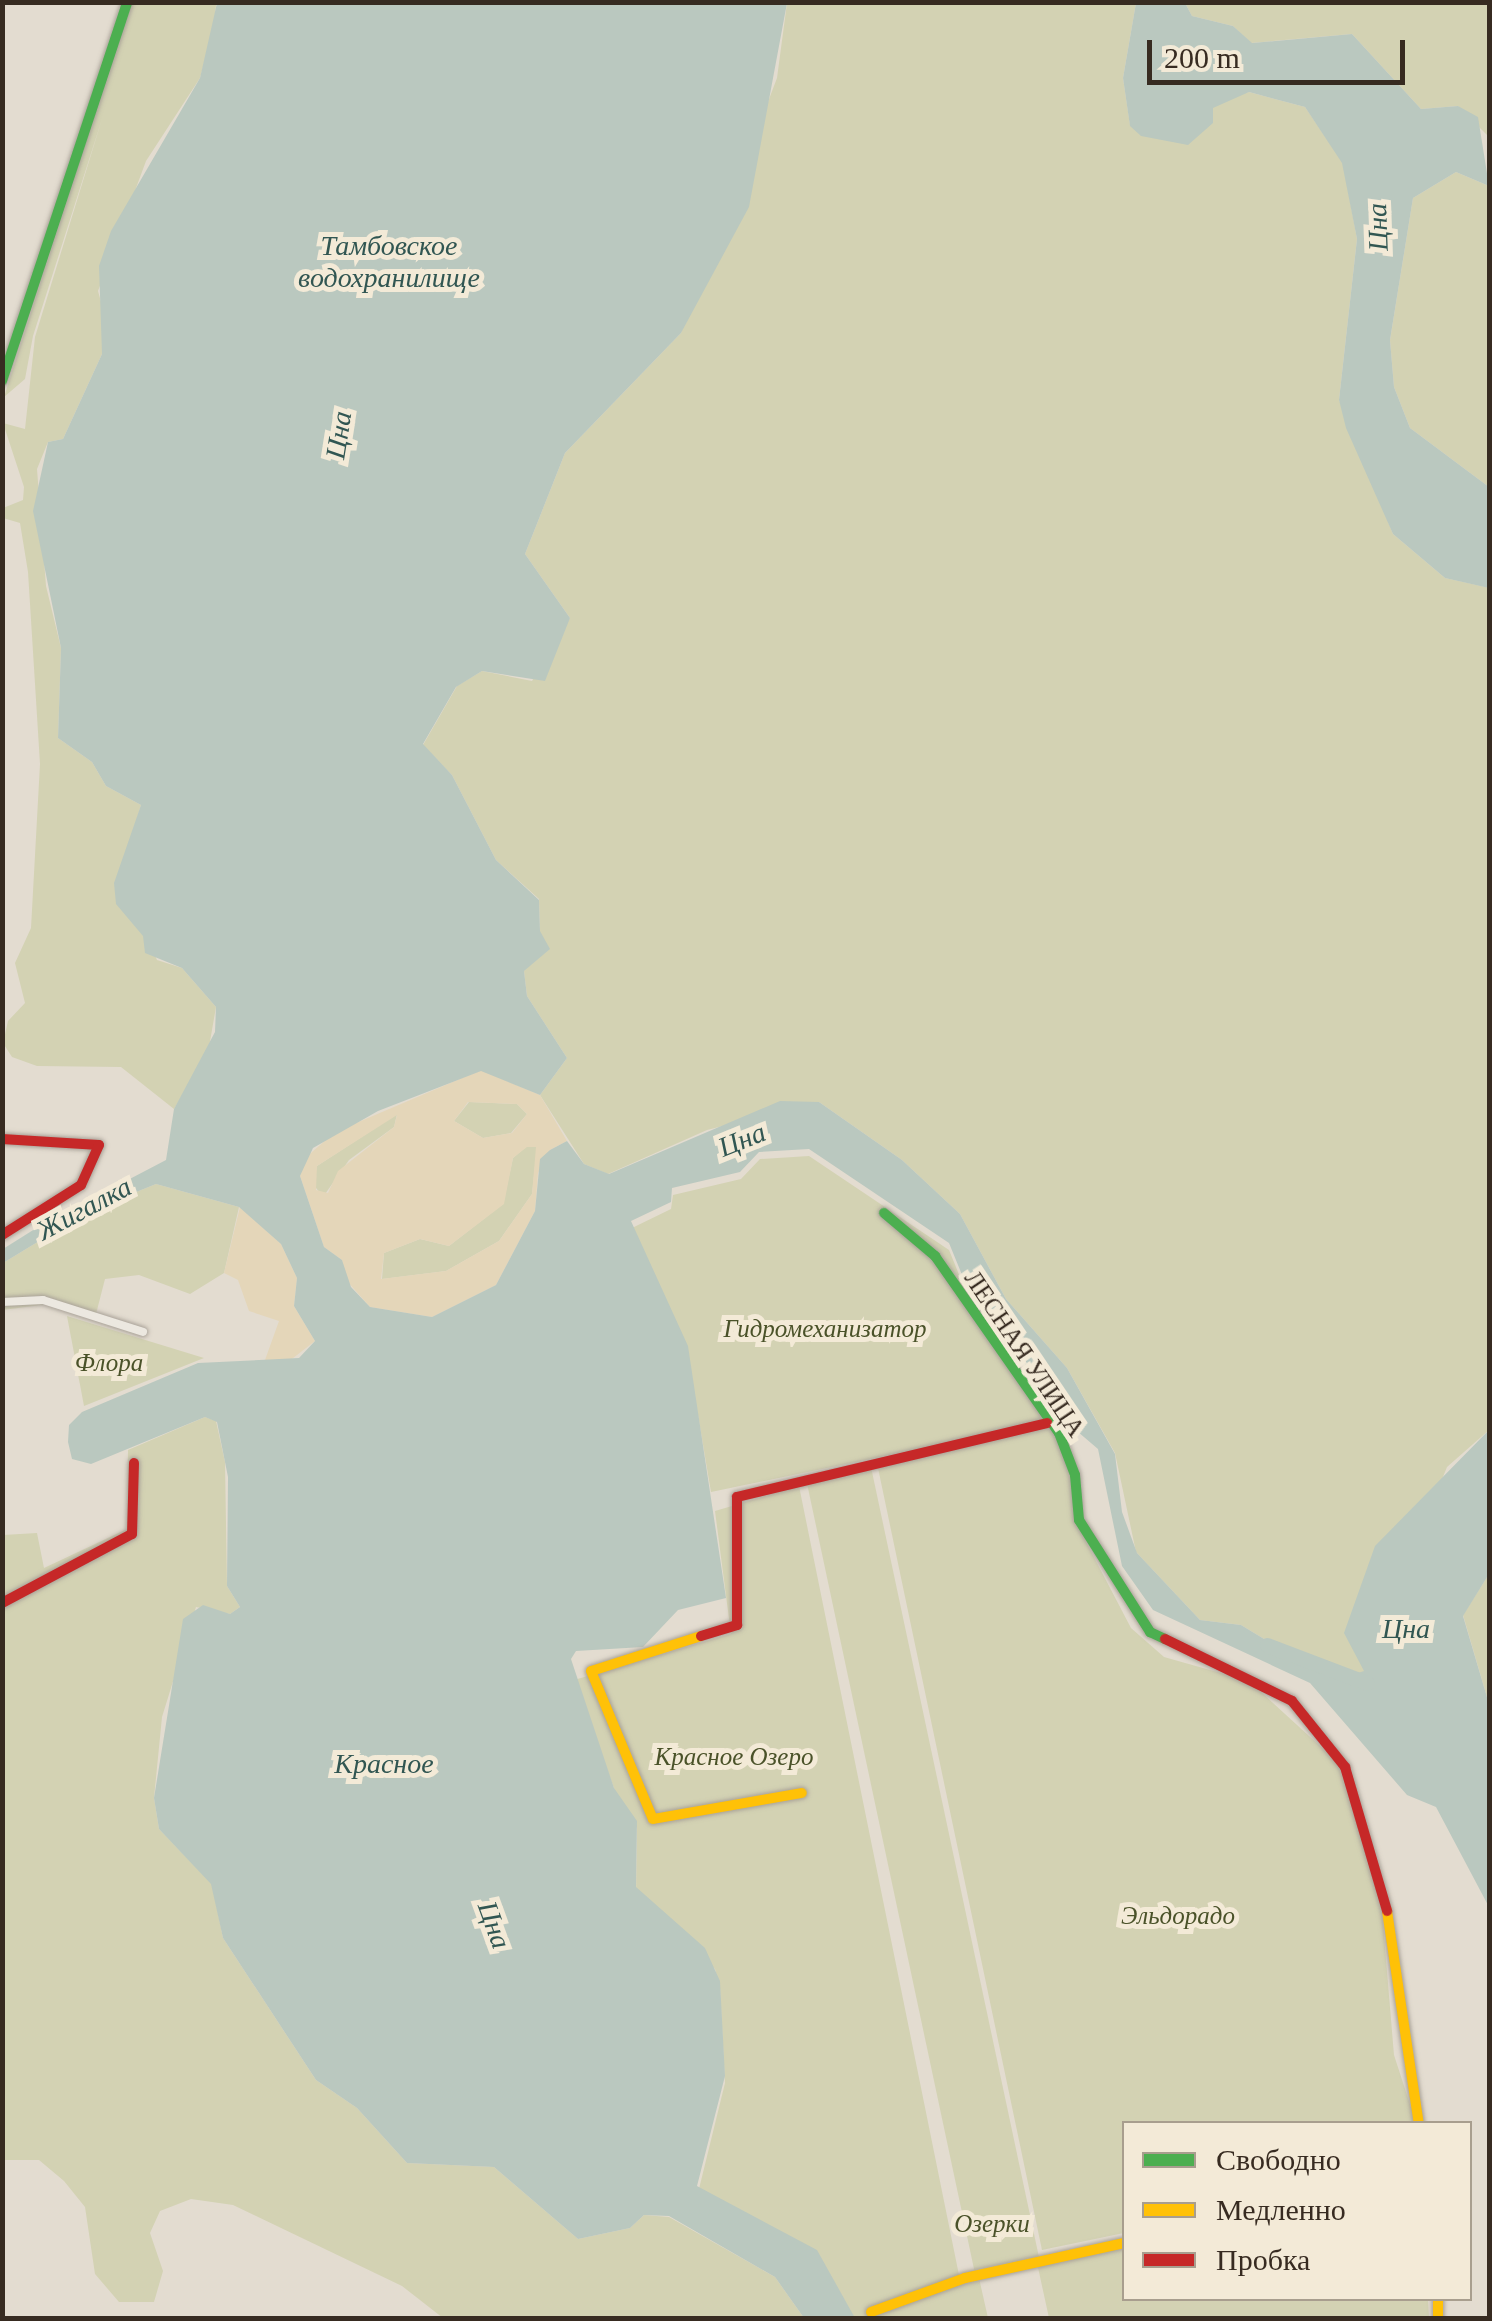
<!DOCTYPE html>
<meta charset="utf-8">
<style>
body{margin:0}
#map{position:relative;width:1492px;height:2321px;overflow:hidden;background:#e3dcd0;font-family:"Times New Roman",serif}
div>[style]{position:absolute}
.green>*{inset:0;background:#d3d2b3;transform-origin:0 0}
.sand>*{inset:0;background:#e4d6b9}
.water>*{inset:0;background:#bac8bf}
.river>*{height:15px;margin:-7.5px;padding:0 7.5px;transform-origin:7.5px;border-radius:7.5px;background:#bac8bf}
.roads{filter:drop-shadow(0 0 2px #a9a298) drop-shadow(0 0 2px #a9a298)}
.street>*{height:8px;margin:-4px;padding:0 4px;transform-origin:4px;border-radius:4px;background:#ece8e0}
.fast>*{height:10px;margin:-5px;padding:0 5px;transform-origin:5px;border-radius:5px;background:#4caf50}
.slow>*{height:10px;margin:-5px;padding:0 5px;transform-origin:5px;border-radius:5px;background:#ffc107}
.jam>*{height:10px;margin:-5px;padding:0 5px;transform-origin:5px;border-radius:5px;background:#c62828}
span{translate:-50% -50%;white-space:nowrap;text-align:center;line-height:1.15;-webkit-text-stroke:10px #f3ead7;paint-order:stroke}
.park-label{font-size:25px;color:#4a5229;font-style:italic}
.street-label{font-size:25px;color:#372b21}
.water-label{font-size:28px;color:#315652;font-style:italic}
.frame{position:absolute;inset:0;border:5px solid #372b21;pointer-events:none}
.legend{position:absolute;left:1122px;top:2121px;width:350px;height:180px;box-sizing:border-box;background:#f3ead7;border:2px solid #a89e8e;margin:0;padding:12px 18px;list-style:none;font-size:30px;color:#372b21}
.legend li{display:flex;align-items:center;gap:20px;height:50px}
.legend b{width:50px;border:2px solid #a89e8e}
.scale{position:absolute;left:1147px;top:40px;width:258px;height:45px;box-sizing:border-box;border:5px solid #372b21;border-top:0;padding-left:12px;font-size:30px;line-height:35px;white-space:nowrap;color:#372b21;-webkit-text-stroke:8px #f3ead7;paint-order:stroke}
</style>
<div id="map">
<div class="green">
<i style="clip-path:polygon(130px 3px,216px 5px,214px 25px,200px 78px,146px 161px,98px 291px,106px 320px,102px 354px,63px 439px,48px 442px,37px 469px,46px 586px,61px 648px,58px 738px,92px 762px,106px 786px,141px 805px,120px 875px,157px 960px,182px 968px,216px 1007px,208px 1053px,174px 1109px,121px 1067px,37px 1066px,12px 1057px,3px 1043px,8px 1021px,25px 1003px,15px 963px,31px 928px,40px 764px,28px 572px,20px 523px,3px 518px,3px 508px,23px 500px,24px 487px,3px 423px,25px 429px,35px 337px,102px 119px,33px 336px,25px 379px,4px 397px)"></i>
<i style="clip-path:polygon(787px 3px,1136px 3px,1123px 78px,1130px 125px,1249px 92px,1305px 107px,1343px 163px,1357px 239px,1339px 400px,1393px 534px,1445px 578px,1490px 588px,1489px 1430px,1447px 1467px,1364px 1672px,1347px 1677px,1317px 1671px,1241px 1625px,1200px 1620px,1136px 1552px,1115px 1453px,1067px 1368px,1006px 1299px,960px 1214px,902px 1160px,819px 1102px,707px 1130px,608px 1174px,584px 1164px,540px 1095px,567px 1058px,527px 996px,524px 971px,540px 931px,539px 899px,496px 860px,452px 775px,423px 745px,457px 686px,482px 671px,532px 681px,570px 618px,525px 554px,565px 453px,681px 333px,777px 78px)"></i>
<i style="clip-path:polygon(1185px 3px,1489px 3px,1489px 158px,1487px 135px,1458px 106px,1421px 109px,1352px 34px,1251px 43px,1233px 26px,1192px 16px)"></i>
<i style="clip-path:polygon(1456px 172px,1489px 186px,1489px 487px,1410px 428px,1394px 387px,1390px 340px,1413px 198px)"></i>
<i style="clip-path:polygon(469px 1102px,517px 1104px,527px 1114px,511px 1133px,483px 1138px,454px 1121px)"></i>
<i style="clip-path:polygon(397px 1114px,394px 1127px,349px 1160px,323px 1197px,313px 1184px,317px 1166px)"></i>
<i style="clip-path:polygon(527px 1146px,537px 1147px,532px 1194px,499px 1241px,446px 1271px,382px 1279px,384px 1253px,420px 1239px,449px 1246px,503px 1204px,513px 1158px)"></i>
<i style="clip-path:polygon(809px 1156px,949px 1250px,978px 1321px,1019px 1352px,1021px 1379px,1036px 1403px,1063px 1419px,711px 1492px,698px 1415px,632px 1228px,671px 1209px,673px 1195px,741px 1179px,760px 1159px)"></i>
<i style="clip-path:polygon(156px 1184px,239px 1207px,224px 1273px,190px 1294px,139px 1275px,105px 1279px,96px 1314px,48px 1304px,3px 1310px,3px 1263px,87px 1212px)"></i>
<i style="clip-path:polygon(67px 1316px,204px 1358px,84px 1406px)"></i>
<i style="clip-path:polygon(205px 1417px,216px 1421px,225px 1462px,227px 1586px,240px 1607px,230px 1614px,196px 1607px,162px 1717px,154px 1798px,159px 1829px,212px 1884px,223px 1938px,316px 2080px,357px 2108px,407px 2163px,494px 2167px,578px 2239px,630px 2228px,644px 2215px,669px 2217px,775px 2277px,804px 2318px,443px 2318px,402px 2286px,233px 2205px,191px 2199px,160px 2211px,150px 2233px,163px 2271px,154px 2302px,119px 2302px,95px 2274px,85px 2207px,64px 2181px,39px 2160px,3px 2160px,3px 1535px,37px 1533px,44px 1568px,127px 1529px,128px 1450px)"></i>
<i style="clip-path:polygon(1061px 1425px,1086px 1542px,1131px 1628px,1164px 1657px,1249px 1681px,1344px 1768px,1381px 1900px,1394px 2055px,1416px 2123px,1124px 2124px,1124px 2233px,1042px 2250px,878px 1468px)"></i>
<i style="left:871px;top:1467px;width:807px;height:66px;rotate:78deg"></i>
<i style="clip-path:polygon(799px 1486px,960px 2280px,979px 2278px,988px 2318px,849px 2318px,698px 2193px,725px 2083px,720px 1988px,715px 1969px,636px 1894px,637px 1828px,621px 1807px,574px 1680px,731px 1634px,715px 1511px)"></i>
<i style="clip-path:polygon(1489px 1574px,1489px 1704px,1463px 1615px)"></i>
<i style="clip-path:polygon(1124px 2246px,1124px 2298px,1428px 2299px,1429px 2318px,1049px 2318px,1037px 2263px)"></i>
</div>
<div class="sand">
<i style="clip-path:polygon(evenodd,481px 1070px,540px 1095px,567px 1141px,550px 1150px,538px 1173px,535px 1211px,496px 1285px,432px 1317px,370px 1307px,346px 1280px,342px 1260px,324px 1247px,300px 1176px,304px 1159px,335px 1132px,481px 1070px,468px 1102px,517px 1104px,527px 1114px,512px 1133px,483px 1138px,454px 1121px,468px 1102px,481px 1070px,397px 1115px,394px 1127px,338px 1171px,328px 1193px,316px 1190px,317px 1166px,397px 1115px,481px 1070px,527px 1147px,536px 1147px,532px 1194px,499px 1241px,446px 1271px,381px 1279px,384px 1253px,420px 1239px,449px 1246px,504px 1204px,513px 1158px,527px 1147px)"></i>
<i style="clip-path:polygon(240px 1207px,281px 1244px,297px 1278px,294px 1306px,315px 1341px,288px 1362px,265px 1360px,279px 1321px,249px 1311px,238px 1280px,224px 1273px)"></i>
</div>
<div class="water">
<i style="clip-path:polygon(217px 3px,787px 3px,749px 207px,681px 333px,565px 453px,525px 554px,570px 618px,545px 681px,482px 671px,456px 687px,423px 744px,452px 775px,496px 860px,539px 900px,540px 931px,550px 949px,524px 971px,527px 996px,567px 1058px,540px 1095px,481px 1071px,378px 1111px,313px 1148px,300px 1176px,324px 1247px,342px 1260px,351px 1287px,370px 1307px,432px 1317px,496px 1285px,535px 1211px,540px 1159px,550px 1150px,567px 1141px,584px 1164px,609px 1174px,780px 1101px,819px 1102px,902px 1160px,960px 1214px,1006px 1299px,1067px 1368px,1115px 1454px,1122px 1512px,1137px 1553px,1200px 1620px,1241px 1625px,1317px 1671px,1346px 1677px,1364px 1671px,1344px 1633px,1375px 1546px,1489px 1430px,1489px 1574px,1463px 1616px,1489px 1704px,1489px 1907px,1436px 1807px,1407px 1795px,1310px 1683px,1153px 1610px,1122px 1566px,1098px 1449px,1036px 1396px,1018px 1345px,978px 1314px,949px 1243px,809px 1149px,759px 1152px,740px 1172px,672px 1188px,671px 1202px,631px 1221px,688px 1346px,726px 1598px,678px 1610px,643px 1647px,576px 1651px,571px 1659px,614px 1788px,637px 1821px,636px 1887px,705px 1948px,720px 1981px,725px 2076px,697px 2186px,817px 2250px,855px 2318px,804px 2318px,775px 2277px,669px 2216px,644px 2215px,630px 2228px,578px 2239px,494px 2167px,407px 2163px,357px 2108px,316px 2080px,223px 1938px,211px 1884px,159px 1829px,154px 1798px,183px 1619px,203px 1605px,230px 1614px,240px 1607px,227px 1586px,228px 1477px,217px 1422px,205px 1417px,91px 1464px,72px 1459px,68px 1442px,69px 1425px,82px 1412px,198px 1363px,299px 1358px,315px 1341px,294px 1306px,297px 1278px,281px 1244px,239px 1207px,156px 1184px,87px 1212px,3px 1263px,3px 1249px,38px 1227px,166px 1160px,174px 1109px,215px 1032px,216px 1007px,182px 968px,145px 953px,143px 936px,116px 904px,114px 883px,141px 805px,106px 786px,92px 762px,58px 738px,61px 648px,33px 511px,48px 442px,63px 439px,102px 354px,99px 266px,111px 231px,200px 78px)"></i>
<i style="clip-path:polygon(1136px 3px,1185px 3px,1192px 16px,1233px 26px,1252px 43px,1352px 34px,1421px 109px,1458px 106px,1478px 117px,1489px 186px,1456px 172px,1413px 198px,1390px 340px,1394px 387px,1410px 428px,1489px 487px,1489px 588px,1445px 578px,1393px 534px,1346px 428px,1339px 400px,1357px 239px,1342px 163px,1305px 107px,1249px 92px,1213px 108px,1213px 123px,1188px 145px,1141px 136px,1130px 126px,1123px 78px)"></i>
</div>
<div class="river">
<i style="left:1267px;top:1645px;width:107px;rotate:20.8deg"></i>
</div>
<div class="roads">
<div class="street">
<i style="left:2px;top:1302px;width:41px;rotate:-2.8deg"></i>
<i style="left:43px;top:1300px;width:105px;rotate:17.7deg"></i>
</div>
<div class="fast">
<i style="left:2px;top:381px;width:399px;rotate:-71.7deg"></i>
<i style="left:884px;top:1213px;width:67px;rotate:40.1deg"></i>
<i style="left:935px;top:1256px;width:216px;rotate:55deg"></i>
<i style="left:1059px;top:1433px;width:45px;rotate:69.1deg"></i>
<i style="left:1075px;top:1475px;width:45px;rotate:84.9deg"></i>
<i style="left:1079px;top:1520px;width:133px;rotate:57.6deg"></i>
<i style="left:1150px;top:1632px;width:17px;rotate:25deg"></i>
</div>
<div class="slow">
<i style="left:701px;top:1636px;width:115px;rotate:162.3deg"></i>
<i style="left:591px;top:1671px;width:160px;rotate:67.3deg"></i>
<i style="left:653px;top:1819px;width:151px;rotate:-9.9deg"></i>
<i style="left:1387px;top:1911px;width:215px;rotate:81.5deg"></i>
<i style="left:1438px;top:2298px;width:20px;rotate:90deg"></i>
<i style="left:871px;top:2312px;width:100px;rotate:-19.9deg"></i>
<i style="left:965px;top:2278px;width:163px;rotate:-12.4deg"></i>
</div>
<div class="jam">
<i style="left:2px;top:1139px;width:97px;rotate:3.5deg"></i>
<i style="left:99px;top:1145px;width:44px;rotate:114.2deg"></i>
<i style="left:81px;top:1185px;width:93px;rotate:147.7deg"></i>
<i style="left:2px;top:1603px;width:147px;rotate:-28deg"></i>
<i style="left:132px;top:1534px;width:71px;rotate:-88.4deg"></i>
<i style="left:701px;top:1636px;width:38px;rotate:-17deg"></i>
<i style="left:737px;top:1625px;width:128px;rotate:-90deg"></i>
<i style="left:737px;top:1497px;width:319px;rotate:-13.4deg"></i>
<i style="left:1165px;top:1639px;width:141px;rotate:26deg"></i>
<i style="left:1292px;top:1701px;width:85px;rotate:51.2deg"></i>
<i style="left:1345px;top:1767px;width:150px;rotate:73.7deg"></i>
</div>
</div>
<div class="park-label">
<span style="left:825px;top:1329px">Гидромеханизатор</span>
<span style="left:109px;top:1363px">Флора</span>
<span style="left:734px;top:1757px">Красное Озеро</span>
<span style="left:1178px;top:1916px">Эльдорадо</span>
<span style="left:992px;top:2224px">Озерки</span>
</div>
<div class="street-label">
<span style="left:1024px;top:1354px;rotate:56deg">ЛЕСНАЯ УЛИЦА</span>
</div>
<div class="water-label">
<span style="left:1378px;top:227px;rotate:-92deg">Цна</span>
<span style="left:389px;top:262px">Тамбовское<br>водохранилище</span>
<span style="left:339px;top:435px;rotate:-81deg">Цна</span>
<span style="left:742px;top:1140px;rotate:-22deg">Цна</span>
<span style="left:84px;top:1209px;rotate:-28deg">Жигалка</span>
<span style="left:1406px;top:1629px">Цна</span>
<span style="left:384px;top:1764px">Красное</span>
<span style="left:494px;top:1925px;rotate:70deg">Цна</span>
</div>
<div class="frame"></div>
<ul class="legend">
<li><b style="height:12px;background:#4caf50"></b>Свободно</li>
<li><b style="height:12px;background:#ffc107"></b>Медленно</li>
<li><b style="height:12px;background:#c62828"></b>Пробка</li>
</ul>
<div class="scale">200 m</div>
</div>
